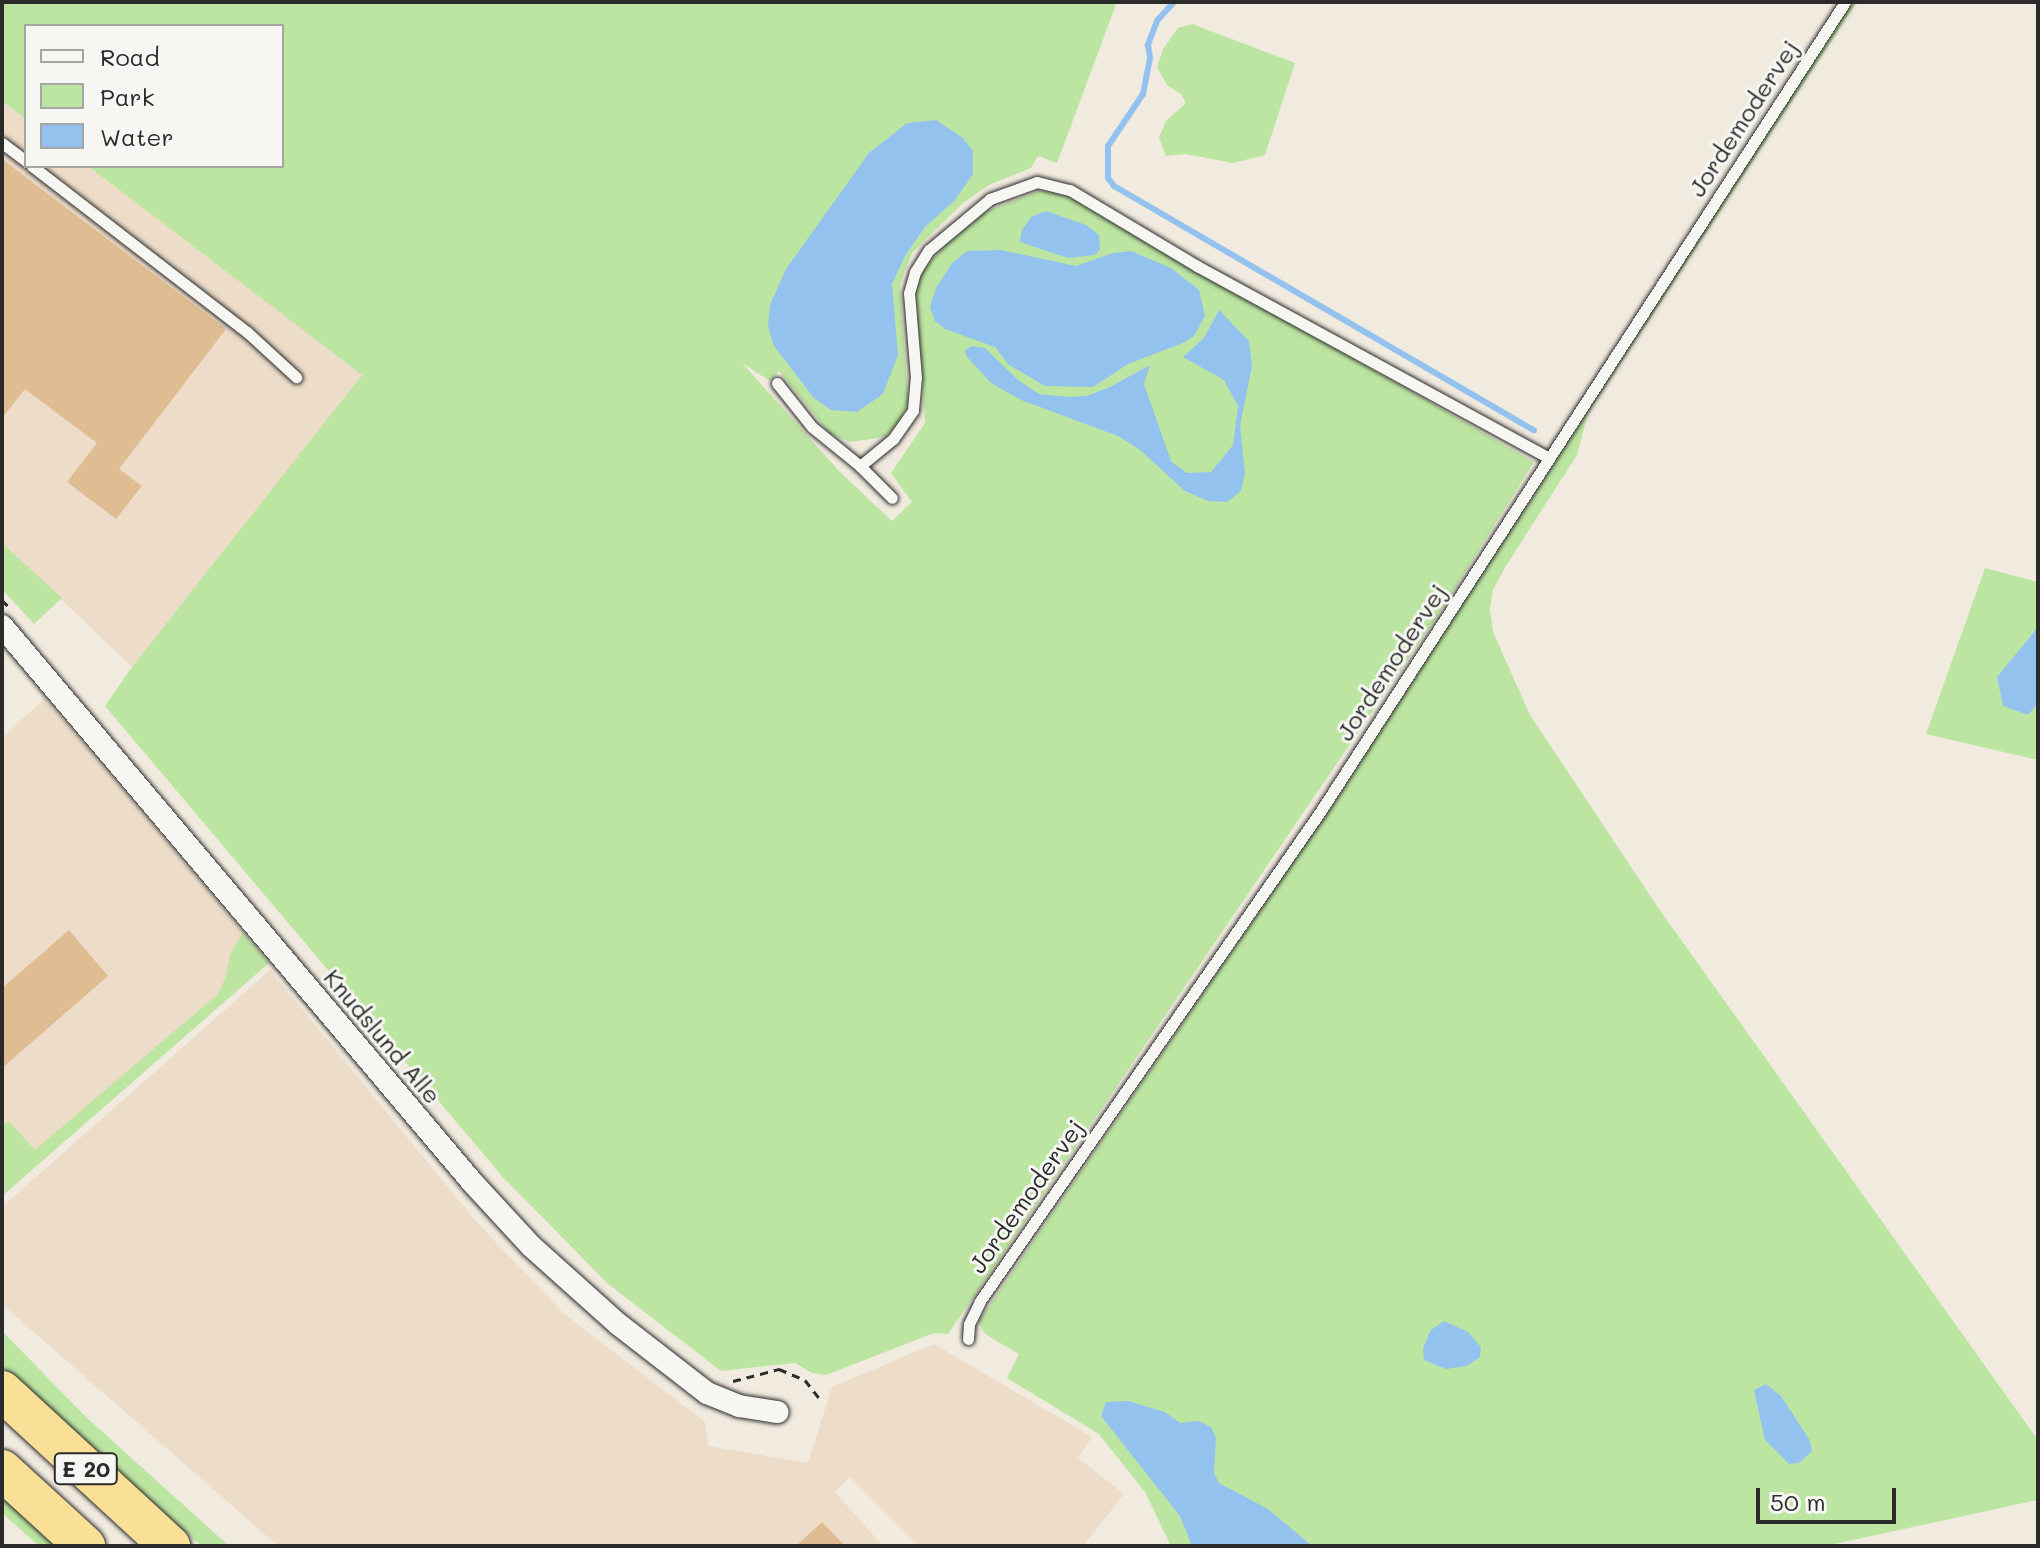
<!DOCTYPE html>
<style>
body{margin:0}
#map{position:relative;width:2040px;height:1548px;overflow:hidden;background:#f1eadf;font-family:Mali,sans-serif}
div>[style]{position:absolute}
.built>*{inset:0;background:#ecdcc8}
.green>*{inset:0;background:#bce5a1}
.water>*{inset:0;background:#94c2ee}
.stream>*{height:6px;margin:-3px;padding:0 3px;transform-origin:3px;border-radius:3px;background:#94c2ee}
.building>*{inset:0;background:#dfbc91}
.path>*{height:3px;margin-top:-1.5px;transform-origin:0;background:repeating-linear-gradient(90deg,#2b2b2b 0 8px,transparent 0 14px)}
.roads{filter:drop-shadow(0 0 2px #2b2b2b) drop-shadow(0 0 2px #2b2b2b)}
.lane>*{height:11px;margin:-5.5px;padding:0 5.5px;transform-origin:5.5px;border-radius:5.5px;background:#f6f6f2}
.street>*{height:22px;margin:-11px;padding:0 11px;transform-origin:11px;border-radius:11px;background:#f6f6f2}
.highway>*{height:40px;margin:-20px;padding:0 20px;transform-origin:20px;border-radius:20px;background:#fadf96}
span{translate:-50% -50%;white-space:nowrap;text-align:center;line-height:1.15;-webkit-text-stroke:6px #f6f6f2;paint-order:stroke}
.shield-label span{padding:2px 6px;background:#f6f6f2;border:2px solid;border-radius:6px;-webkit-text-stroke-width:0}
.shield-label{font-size:22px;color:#2b2b2b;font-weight:700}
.street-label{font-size:24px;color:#2b2b2b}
.frame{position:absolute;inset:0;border:4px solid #2b2b2b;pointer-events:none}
.legend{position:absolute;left:24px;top:24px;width:260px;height:144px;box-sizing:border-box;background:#f6f6f2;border:2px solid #a5a5a2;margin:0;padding:10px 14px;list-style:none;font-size:24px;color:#2b2b2b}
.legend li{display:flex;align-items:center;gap:16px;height:40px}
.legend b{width:40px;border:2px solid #a5a5a2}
.scale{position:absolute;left:1756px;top:1488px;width:140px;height:36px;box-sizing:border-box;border:4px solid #2b2b2b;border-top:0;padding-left:10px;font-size:24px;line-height:28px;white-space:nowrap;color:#2b2b2b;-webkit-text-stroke:6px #f6f6f2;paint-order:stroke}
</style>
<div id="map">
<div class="built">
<i style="clip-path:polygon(2px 101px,26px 119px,26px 166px,88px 166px,363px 375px,132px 667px,2px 543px)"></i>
<i style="clip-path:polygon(45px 698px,269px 963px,2px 1196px,2px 738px)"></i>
<i style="clip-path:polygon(270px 970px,474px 1219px,563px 1313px,705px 1422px,708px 1446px,808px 1463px,832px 1387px,934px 1344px,1092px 1437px,1078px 1458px,1124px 1494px,1083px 1546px,919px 1546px,850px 1477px,835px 1492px,883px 1546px,278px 1546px,2px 1304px,2px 1207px)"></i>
</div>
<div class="green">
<i style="clip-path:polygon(2px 2px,1117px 2px,1057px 163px,1038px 156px,1031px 168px,989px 185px,963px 203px,912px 253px,900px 284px,908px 402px,900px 422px,885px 437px,850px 442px,830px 434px,779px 371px,770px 381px,742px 363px,840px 472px,892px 521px,912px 502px,891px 473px,925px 423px,916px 292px,918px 277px,951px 236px,981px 213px,1039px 191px,1061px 193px,1080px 201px,1534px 462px,1440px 612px,948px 1334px,934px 1333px,826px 1375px,812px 1373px,795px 1363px,721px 1371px,607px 1283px,502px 1176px,105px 706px,132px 667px,362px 375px,88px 166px,282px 166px,282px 26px,26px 26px,26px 119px,2px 101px)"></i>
<i style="clip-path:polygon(1852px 2px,1857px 2px,1588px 413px,1577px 455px,1504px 569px,1493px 590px,1490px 609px,1493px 632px,1530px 715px,1659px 909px,2038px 1440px,2038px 1500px,1825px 1546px,1171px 1546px,1145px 1492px,1099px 1434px,1007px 1378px,1019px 1354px,985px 1334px,978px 1322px,1268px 899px,1415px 678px,1785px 98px)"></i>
<i style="clip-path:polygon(1192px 24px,1295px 63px,1265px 155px,1233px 163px,1185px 154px,1166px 156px,1159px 138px,1166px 121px,1186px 103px,1181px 94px,1167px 85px,1157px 67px,1163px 49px,1178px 28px)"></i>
<i style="clip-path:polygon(2px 543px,62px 598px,34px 624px,2px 589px)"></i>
<i style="clip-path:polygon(1985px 568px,2038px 582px,2038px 627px,1997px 678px,2028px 715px,2038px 704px,2038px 760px,1926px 734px)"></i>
<i style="clip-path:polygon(243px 932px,269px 963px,2px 1196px,2px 1127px,9px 1121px,35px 1150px,218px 994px,226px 976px,230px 955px)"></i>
<i style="clip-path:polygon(2px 1331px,86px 1417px,229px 1546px,201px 1546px,72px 1432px,2px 1366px)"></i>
<i style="clip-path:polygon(2px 1495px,56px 1546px,39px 1546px,2px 1513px)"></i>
</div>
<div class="water">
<i style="clip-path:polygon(936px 120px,963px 138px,973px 151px,973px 174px,955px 200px,925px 227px,905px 256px,892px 284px,898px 355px,883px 394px,857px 412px,831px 410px,814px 398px,774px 346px,768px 327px,770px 305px,786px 269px,869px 153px,907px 123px)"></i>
<i style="clip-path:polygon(1046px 211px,1086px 225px,1099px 235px,1100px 249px,1095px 255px,1068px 258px,1020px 242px,1022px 230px,1031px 217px)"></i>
<i style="clip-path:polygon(1001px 250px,1076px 266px,1113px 253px,1131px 251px,1171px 268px,1199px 290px,1205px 316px,1194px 336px,1183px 343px,1128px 364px,1093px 387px,1045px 386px,1009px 365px,995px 347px,945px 329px,935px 321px,930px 307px,936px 288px,952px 263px,967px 251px)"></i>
<i style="clip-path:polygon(1219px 310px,1249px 341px,1252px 366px,1240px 426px,1245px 473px,1241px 491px,1227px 502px,1208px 501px,1185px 491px,1140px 450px,1118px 436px,1021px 400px,991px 383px,966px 356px,965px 350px,972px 346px,985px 348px,1018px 380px,1039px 394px,1068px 397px,1087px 396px,1110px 387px,1150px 365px,1144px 384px,1171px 461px,1187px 473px,1211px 472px,1233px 445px,1238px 406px,1224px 380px,1183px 357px,1204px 338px)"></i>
<i style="clip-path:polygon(2038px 627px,2038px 704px,2028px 715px,2003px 706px,1997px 677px)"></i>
<i style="clip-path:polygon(1444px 1321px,1468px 1332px,1481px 1347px,1480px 1357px,1467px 1366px,1446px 1369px,1424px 1360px,1423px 1348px,1431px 1330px)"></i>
<i style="clip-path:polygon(1766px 1384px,1781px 1396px,1809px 1439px,1812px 1451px,1799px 1463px,1789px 1464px,1765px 1440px,1754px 1390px)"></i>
<i style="clip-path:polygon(1128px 1401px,1165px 1412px,1180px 1423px,1199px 1421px,1211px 1427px,1216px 1438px,1214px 1473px,1219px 1483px,1268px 1509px,1312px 1546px,1192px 1546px,1180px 1516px,1101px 1416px,1106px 1402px)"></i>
</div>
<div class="stream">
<i style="left:1174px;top:2px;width:25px;rotate:132deg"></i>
<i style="left:1157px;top:21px;width:26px;rotate:111deg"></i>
<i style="left:1148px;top:45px;width:13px;rotate:81deg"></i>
<i style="left:1150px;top:58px;width:37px;rotate:101deg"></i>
<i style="left:1143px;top:94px;width:63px;rotate:123.9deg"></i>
<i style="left:1108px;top:146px;width:32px;rotate:90deg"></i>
<i style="left:1108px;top:178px;width:10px;rotate:53deg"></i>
<i style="left:1114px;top:186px;width:486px;rotate:30.2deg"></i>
</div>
<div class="building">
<i style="clip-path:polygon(2px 159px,226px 329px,119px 469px,142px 486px,116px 519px,67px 482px,97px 443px,25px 389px,2px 418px)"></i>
<i style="clip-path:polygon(69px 930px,108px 976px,2px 1068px,2px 988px)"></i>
<i style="clip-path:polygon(822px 1522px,845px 1546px,796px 1546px)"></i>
</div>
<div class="path">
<i style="left:2px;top:600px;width:8px;rotate:45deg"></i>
<i style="left:733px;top:1381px;width:48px;rotate:-14.6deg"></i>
<i style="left:779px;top:1369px;width:28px;rotate:23deg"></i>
<i style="left:805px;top:1380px;width:24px;rotate:52deg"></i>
</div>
<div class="roads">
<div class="lane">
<i style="left:2px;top:143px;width:30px;rotate:37deg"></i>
<i style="left:32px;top:166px;width:272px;rotate:37.7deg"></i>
<i style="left:247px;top:332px;width:67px;rotate:42.6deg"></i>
<i style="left:777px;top:383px;width:56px;rotate:51.5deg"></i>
<i style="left:812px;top:427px;width:62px;rotate:39.1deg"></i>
<i style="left:860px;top:466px;width:43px;rotate:-39.3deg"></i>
<i style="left:893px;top:439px;width:35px;rotate:-55deg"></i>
<i style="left:913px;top:410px;width:32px;rotate:-85deg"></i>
<i style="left:916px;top:378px;width:85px;rotate:-94.7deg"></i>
<i style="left:909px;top:293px;width:22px;rotate:-74deg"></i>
<i style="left:915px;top:272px;width:26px;rotate:-58deg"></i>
<i style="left:929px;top:250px;width:80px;rotate:-39.9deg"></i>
<i style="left:990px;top:199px;width:50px;rotate:-19.9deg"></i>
<i style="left:1037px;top:182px;width:34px;rotate:14deg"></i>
<i style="left:1070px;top:190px;width:148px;rotate:30.9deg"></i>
<i style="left:1197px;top:266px;width:401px;rotate:28.6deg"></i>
<i style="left:860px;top:466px;width:45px;rotate:45deg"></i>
<i style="left:968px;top:1339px;width:15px;rotate:-86deg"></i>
<i style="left:969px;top:1324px;width:25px;rotate:-64deg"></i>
<i style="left:980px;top:1301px;width:596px;rotate:-55.19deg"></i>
<i style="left:1320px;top:812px;width:965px;rotate:-57.05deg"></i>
</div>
<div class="street">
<i style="left:2px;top:626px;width:728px;rotate:49.79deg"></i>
<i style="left:472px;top:1182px;width:87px;rotate:47.3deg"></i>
<i style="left:531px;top:1246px;width:117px;rotate:41.9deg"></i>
<i style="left:618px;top:1324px;width:113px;rotate:37.8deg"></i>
<i style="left:707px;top:1393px;width:35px;rotate:22deg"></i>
<i style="left:739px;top:1406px;width:39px;rotate:9deg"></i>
</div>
<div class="highway">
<i style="left:2px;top:1391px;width:229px;rotate:42.7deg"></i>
<i style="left:2px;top:1470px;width:113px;rotate:42.5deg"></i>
</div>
</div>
<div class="shield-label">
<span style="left:86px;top:1469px">E 20</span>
</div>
<div class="street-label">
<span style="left:1743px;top:118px;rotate:-57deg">Jordemodervej</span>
<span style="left:1391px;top:662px;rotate:-57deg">Jordemodervej</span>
<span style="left:383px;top:1036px;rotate:50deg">Knudslund Alle</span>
<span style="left:1026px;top:1196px;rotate:-55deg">Jordemodervej</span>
</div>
<div class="frame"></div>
<ul class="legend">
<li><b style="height:10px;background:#f6f6f2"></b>Road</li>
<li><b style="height:22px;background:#bce5a1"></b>Park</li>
<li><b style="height:22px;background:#94c2ee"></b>Water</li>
</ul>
<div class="scale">50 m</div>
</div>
